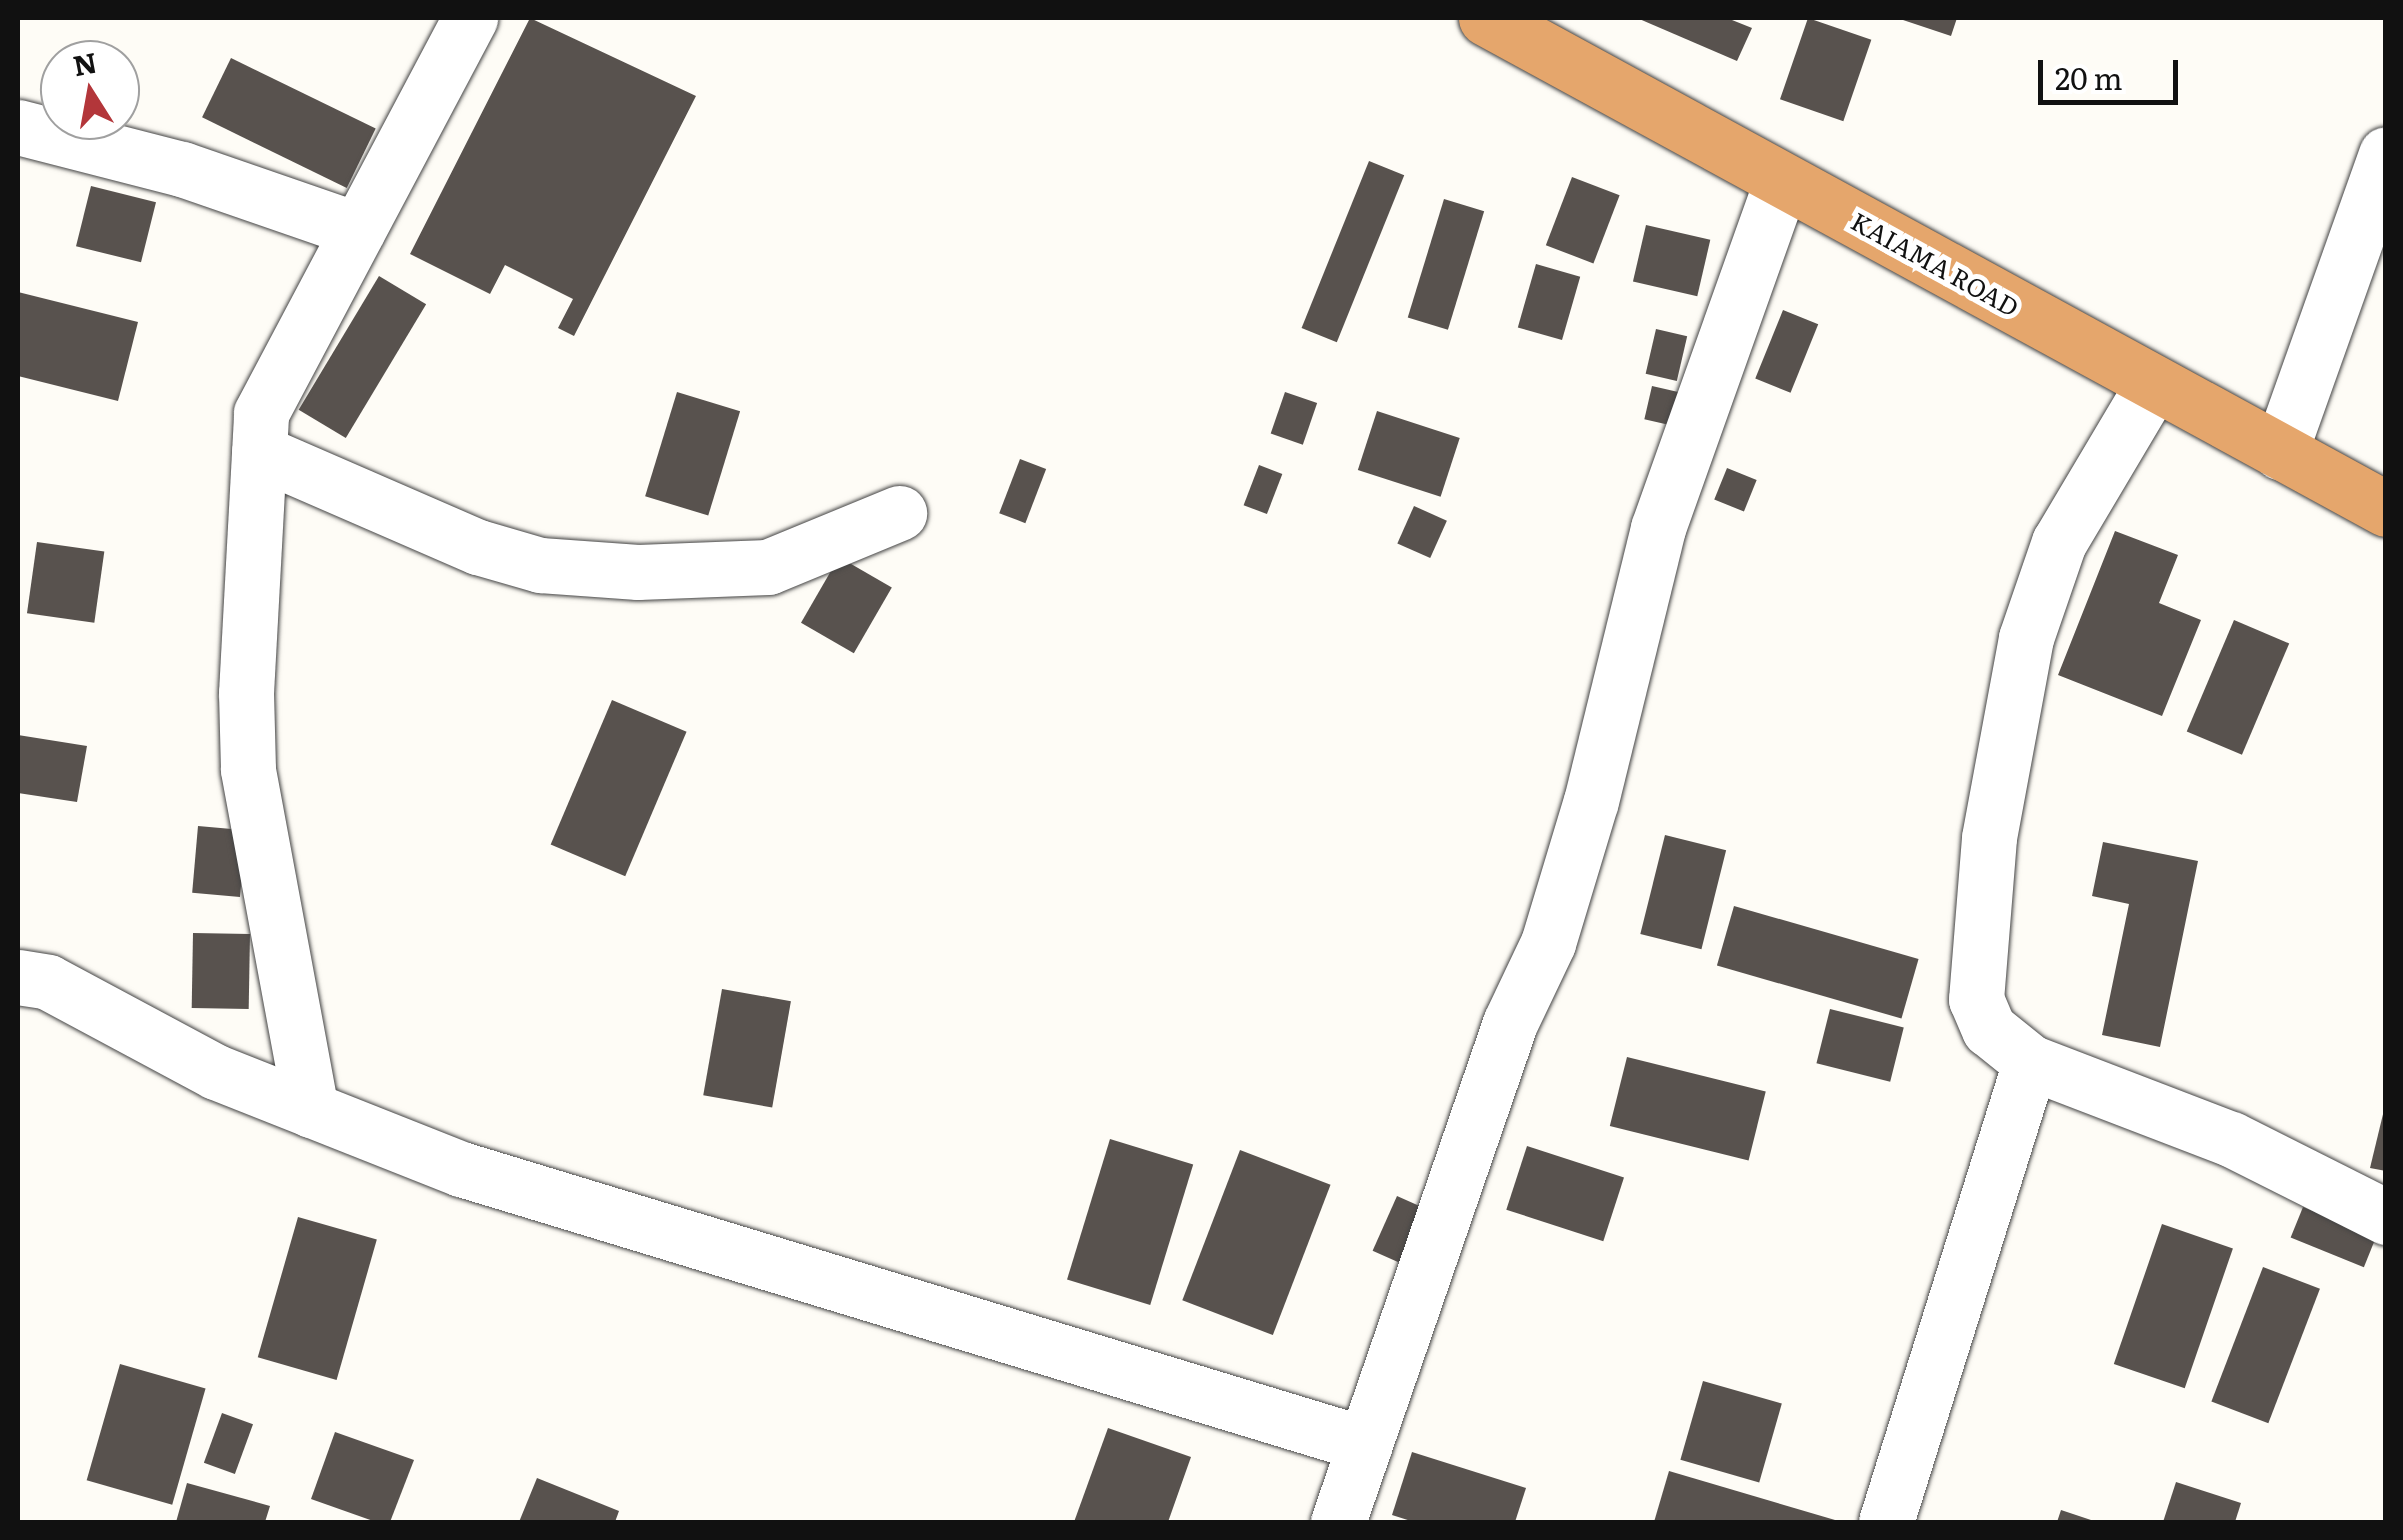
<!DOCTYPE html>
<style>
body{margin:0}
#map{position:relative;width:2403px;height:1540px;overflow:hidden;background:#fefcf6;font-family:Literata,serif}
div>[style]{position:absolute}
.building>*{inset:0;background:#58524e;transform-origin:0 0}
.roads{filter:drop-shadow(0 0 2px #444) drop-shadow(0 0 2px #444)}
.minor>*{height:55px;margin:-27.5px;padding:0 27.5px;transform-origin:27.5px;border-radius:27.5px;background:#fff}
.highway>*{height:55px;margin:-27.5px;padding:0 27.5px;transform-origin:27.5px;border-radius:27.5px;background:#e5a66c}
span{translate:-50% -50%;white-space:nowrap;text-align:center;line-height:1.15;-webkit-text-stroke:10px #fff;paint-order:stroke}
.street-label{font-size:25px;color:#111}
.frame{position:absolute;inset:0;border:20px solid #111;pointer-events:none}
.north{position:absolute;left:40px;top:40px;width:100px;height:100px;box-sizing:border-box;background:#fff;border:2px solid #a0a0a0;border-radius:50%;rotate:349deg;font-size:28px;font-weight:700;line-height:40px;text-align:center;color:#111}
.north::after{content:'';display:block;margin:auto;width:35px;height:45px;background:#b3363a;clip-path:polygon(50% 0,100% 100%,50% 72%,0 100%)}
.scale{position:absolute;left:2038px;top:60px;width:140px;height:45px;box-sizing:border-box;border:5px solid #111;border-top:0;padding-left:12px;font-size:30px;line-height:35px;white-space:nowrap;color:#111;-webkit-text-stroke:8px #fff;paint-order:stroke}
</style>
<div id="map">
<div class="building">
<i style="clip-path:polygon(530px 18px,696px 96px,574px 336px,558px 328px,573px 299px,505px 265px,490px 294px,410px 254px)"></i>
<i style="clip-path:polygon(1637px 18px,1727px 18px,1752px 28px,1737px 61px)"></i>
<i style="left:1808px;top:18px;width:67px;height:86px;rotate:19deg"></i>
<i style="clip-path:polygon(1897px 18px,1957px 18px,1951px 36px)"></i>
<i style="left:231px;top:58px;width:161px;height:66px;rotate:26deg"></i>
<i style="left:1369px;top:161px;width:38px;height:180px;rotate:22deg"></i>
<i style="left:1572px;top:177px;width:51px;height:73px;rotate:21deg"></i>
<i style="left:91px;top:186px;width:67px;height:62px;rotate:14deg"></i>
<i style="left:1444px;top:199px;width:42px;height:124px;rotate:17deg"></i>
<i style="left:1646px;top:225px;width:66px;height:58px;rotate:13deg"></i>
<i style="left:1536px;top:264px;width:46px;height:66px;rotate:16deg"></i>
<i style="left:379px;top:276px;width:55px;height:156px;rotate:31deg"></i>
<i style="clip-path:polygon(18px 292px,138px 322px,118px 401px,18px 376px)"></i>
<i style="left:1783px;top:310px;width:38px;height:74px;rotate:22deg"></i>
<i style="left:1656px;top:329px;width:32px;height:46px;rotate:13deg"></i>
<i style="left:1652px;top:386px;width:28px;height:34px;rotate:13deg"></i>
<i style="left:677px;top:392px;width:66px;height:109px;rotate:17deg"></i>
<i style="left:1285px;top:392px;width:34px;height:44px;rotate:19deg"></i>
<i style="left:1377px;top:411px;width:87px;height:62px;rotate:18deg"></i>
<i style="left:1020px;top:459px;width:28px;height:58px;rotate:21deg"></i>
<i style="left:1259px;top:465px;width:25px;height:43px;rotate:21deg"></i>
<i style="left:1727px;top:468px;width:32px;height:34px;rotate:22deg"></i>
<i style="left:1414px;top:506px;width:36px;height:41px;rotate:24deg"></i>
<i style="clip-path:polygon(2115px 531px,2178px 555px,2159px 603px,2201px 620px,2162px 716px,2058px 675px)"></i>
<i style="left:37px;top:542px;width:68px;height:72px;rotate:8deg"></i>
<i style="left:839px;top:557px;width:61px;height:76px;rotate:30deg"></i>
<i style="left:2234px;top:620px;width:60px;height:121px;rotate:23deg"></i>
<i style="left:612px;top:700px;width:81px;height:157px;rotate:23deg"></i>
<i style="clip-path:polygon(18px 735px,87px 746px,77px 802px,18px 793px)"></i>
<i style="left:198px;top:826px;width:48px;height:67px;rotate:5deg"></i>
<i style="left:1665px;top:835px;width:63px;height:102px;rotate:14deg"></i>
<i style="clip-path:polygon(2103px 842px,2198px 861px,2160px 1047px,2102px 1035px,2129px 904px,2092px 896px)"></i>
<i style="left:1734px;top:906px;width:192px;height:62px;rotate:16deg"></i>
<i style="left:193px;top:933px;width:57px;height:75px;rotate:1deg"></i>
<i style="left:722px;top:989px;width:70px;height:108px;rotate:10deg"></i>
<i style="left:1830px;top:1009px;width:76px;height:56px;rotate:14deg"></i>
<i style="left:1627px;top:1057px;width:143px;height:71px;rotate:14deg"></i>
<i style="clip-path:polygon(2384px 1110px,2386px 1111px,2386px 1171px,2370px 1168px)"></i>
<i style="left:1110px;top:1139px;width:87px;height:147px;rotate:17deg"></i>
<i style="left:1527px;top:1146px;width:102px;height:67px;rotate:18deg"></i>
<i style="left:1240px;top:1150px;width:97px;height:161px;rotate:21deg"></i>
<i style="left:1397px;top:1196px;width:32px;height:60px;rotate:24deg"></i>
<i style="left:2303px;top:1207px;width:79px;height:33px;rotate:22deg"></i>
<i style="left:298px;top:1217px;width:82px;height:146px;rotate:16deg"></i>
<i style="left:2162px;top:1224px;width:75px;height:148px;rotate:19deg"></i>
<i style="left:2263px;top:1267px;width:61px;height:144px;rotate:21deg"></i>
<i style="left:120px;top:1364px;width:89px;height:121px;rotate:16deg"></i>
<i style="left:1703px;top:1381px;width:82px;height:82px;rotate:16deg"></i>
<i style="left:222px;top:1413px;width:33px;height:53px;rotate:20deg"></i>
<i style="clip-path:polygon(1108px 1428px,1191px 1457px,1168px 1522px,1074px 1522px)"></i>
<i style="clip-path:polygon(335px 1432px,414px 1460px,390px 1522px,376px 1522px,311px 1499px)"></i>
<i style="clip-path:polygon(1412px 1452px,1526px 1488px,1515px 1522px,1414px 1522px,1392px 1515px)"></i>
<i style="clip-path:polygon(1669px 1471px,1835px 1520px,1834px 1522px,1654px 1522px)"></i>
<i style="clip-path:polygon(537px 1478px,619px 1511px,615px 1522px,519px 1522px)"></i>
<i style="clip-path:polygon(2176px 1482px,2241px 1503px,2235px 1522px,2163px 1522px)"></i>
<i style="clip-path:polygon(187px 1483px,270px 1506px,265px 1522px,176px 1522px)"></i>
<i style="clip-path:polygon(2061px 1510px,2097px 1522px,2057px 1522px)"></i>
</div>
<div class="roads">
<div class="minor">
<i style="left:18px;top:127px;width:169px;rotate:14.4deg"></i>
<i style="left:182px;top:169px;width:186px;rotate:19.1deg"></i>
<i style="left:2153px;top:384px;width:184px;rotate:120.7deg"></i>
<i style="left:2059px;top:542px;width:102px;rotate:109deg"></i>
<i style="left:2026px;top:638px;width:203px;rotate:100.5deg"></i>
<i style="left:1989px;top:838px;width:162px;rotate:94.6deg"></i>
<i style="left:1976px;top:999px;width:33px;rotate:67deg"></i>
<i style="left:1989px;top:1029px;width:53px;rotate:38.8deg"></i>
<i style="left:2030px;top:1062px;width:215px;rotate:21deg"></i>
<i style="left:2231px;top:1139px;width:174px;rotate:26.7deg"></i>
<i style="left:259px;top:452px;width:239px;rotate:23.5deg"></i>
<i style="left:478px;top:547px;width:65px;rotate:16.2deg"></i>
<i style="left:540px;top:565px;width:98px;rotate:4.1deg"></i>
<i style="left:638px;top:572px;width:130px;rotate:-2.2deg"></i>
<i style="left:768px;top:567px;width:142px;rotate:-22.4deg"></i>
<i style="left:2280px;top:452px;width:316px;rotate:-70.4deg"></i>
<i style="left:18px;top:977px;width:30px;rotate:9deg"></i>
<i style="left:48px;top:982px;width:191px;rotate:28.2deg"></i>
<i style="left:216px;top:1072px;width:264px;rotate:21.6deg"></i>
<i style="left:461px;top:1169px;width:945px;rotate:16.92deg"></i>
<i style="left:311px;top:1110px;width:347px;rotate:-100.5deg"></i>
<i style="left:248px;top:769px;width:76px;rotate:-91.5deg"></i>
<i style="left:246px;top:693px;width:280px;rotate:-86.9deg"></i>
<i style="left:261px;top:413px;width:447px;rotate:-62.1deg"></i>
<i style="left:1338px;top:1522px;width:528px;rotate:-70.98deg"></i>
<i style="left:1510px;top:1023px;width:89px;rotate:-64.6deg"></i>
<i style="left:1548px;top:943px;width:148px;rotate:-73.2deg"></i>
<i style="left:1591px;top:801px;width:281px;rotate:-76.2deg"></i>
<i style="left:1658px;top:528px;width:369px;rotate:-70.4deg"></i>
<i style="left:1886px;top:1522px;width:482px;rotate:-72.6deg"></i>
</div>
<div class="highway">
<i style="left:1486px;top:18px;width:1025px;rotate:28.61deg"></i>
</div>
</div>
<div class="street-label">
<span style="left:1935px;top:264px;rotate:29deg">KAIAMA ROAD</span>
</div>
<div class="frame"></div>
<div class="north">N</div>
<div class="scale">20 m</div>
</div>
